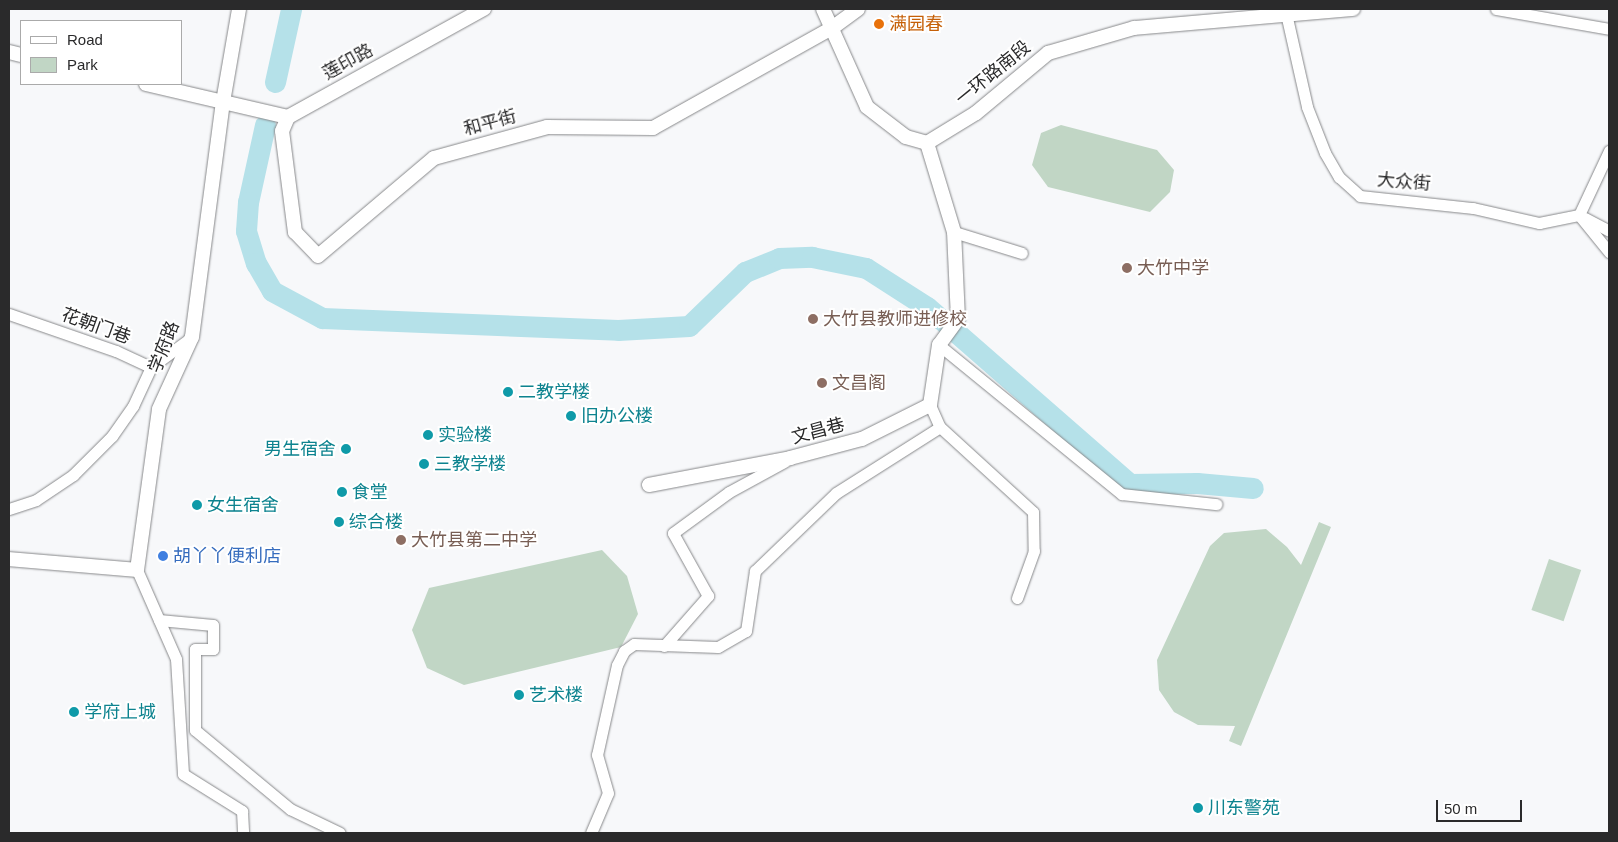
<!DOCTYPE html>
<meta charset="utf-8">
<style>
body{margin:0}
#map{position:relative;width:1618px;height:842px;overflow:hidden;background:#f7f8fa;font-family:Helvetica,"Noto Sans SC",sans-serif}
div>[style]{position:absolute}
.green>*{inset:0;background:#c1d6c5;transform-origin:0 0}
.river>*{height:21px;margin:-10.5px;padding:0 10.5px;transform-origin:10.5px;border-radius:10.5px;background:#b5e1e9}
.roads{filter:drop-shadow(0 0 1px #87888a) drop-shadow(0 0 1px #87888a)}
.minor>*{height:11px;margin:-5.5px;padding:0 5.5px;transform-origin:5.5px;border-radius:5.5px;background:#fff}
.tertiary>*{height:14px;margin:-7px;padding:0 7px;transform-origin:7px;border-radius:7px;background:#fff}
.dots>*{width:14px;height:14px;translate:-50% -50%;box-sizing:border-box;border:2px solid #fff;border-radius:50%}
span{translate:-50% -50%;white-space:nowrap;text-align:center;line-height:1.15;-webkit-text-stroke:4px #fff;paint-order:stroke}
.food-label{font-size:18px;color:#c56008}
.left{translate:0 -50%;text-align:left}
.street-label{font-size:18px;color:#2a2a2b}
.education-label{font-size:18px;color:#785e54}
.culture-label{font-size:18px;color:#0d838f}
.right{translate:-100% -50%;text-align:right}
.shop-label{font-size:18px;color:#366cbe}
.frame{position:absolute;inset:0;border:10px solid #2a2a2b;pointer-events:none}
.legend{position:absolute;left:20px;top:20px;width:162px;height:65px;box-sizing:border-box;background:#fff;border:1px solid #aaa;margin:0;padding:6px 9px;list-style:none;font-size:15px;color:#2a2a2b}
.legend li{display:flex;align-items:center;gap:10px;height:25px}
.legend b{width:25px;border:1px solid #aaa}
.scale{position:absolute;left:1436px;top:800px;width:86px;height:22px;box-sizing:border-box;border:2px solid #2a2a2b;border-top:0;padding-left:6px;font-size:15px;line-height:18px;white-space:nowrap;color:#2a2a2b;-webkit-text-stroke:4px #fff;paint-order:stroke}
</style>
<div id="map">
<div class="green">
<i style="clip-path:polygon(1061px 125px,1157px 150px,1174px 170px,1170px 192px,1150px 212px,1048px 187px,1032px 165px,1041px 133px)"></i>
<i style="clip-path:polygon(1319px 522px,1331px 527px,1241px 746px,1229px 741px,1235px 726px,1198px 725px,1174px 712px,1159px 690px,1157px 660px,1210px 546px,1224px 533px,1266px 529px,1287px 547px,1301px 565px)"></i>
<i style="clip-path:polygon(602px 550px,627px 576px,638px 614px,621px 647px,464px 685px,427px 668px,412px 630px,429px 588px)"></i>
<i style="left:1549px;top:559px;width:34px;height:54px;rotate:19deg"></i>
</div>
<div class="river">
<i style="left:275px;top:82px;width:75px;rotate:-77.6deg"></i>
<i style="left:265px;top:125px;width:79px;rotate:102.4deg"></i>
<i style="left:248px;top:202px;width:29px;rotate:94deg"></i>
<i style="left:246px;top:231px;width:34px;rotate:73deg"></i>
<i style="left:256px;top:263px;width:32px;rotate:60deg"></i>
<i style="left:272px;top:291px;width:57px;rotate:28.4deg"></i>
<i style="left:322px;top:318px;width:296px;rotate:2.3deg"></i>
<i style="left:618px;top:330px;width:71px;rotate:-3.2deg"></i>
<i style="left:689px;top:326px;width:78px;rotate:-44deg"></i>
<i style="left:745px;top:272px;width:37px;rotate:-22deg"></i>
<i style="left:779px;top:258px;width:33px;rotate:-2deg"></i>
<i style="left:812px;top:257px;width:55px;rotate:11.5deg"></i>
<i style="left:866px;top:268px;width:72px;rotate:32.6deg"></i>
<i style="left:927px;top:307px;width:269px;rotate:41.1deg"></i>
<i style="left:1130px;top:484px;width:67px;rotate:-0.9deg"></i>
<i style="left:1197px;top:483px;width:56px;rotate:5.1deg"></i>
</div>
<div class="roads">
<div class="minor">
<i style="left:1285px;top:9px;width:100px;rotate:77.3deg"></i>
<i style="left:1307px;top:107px;width:49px;rotate:68.6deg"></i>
<i style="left:1325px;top:153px;width:28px;rotate:60deg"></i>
<i style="left:1339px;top:177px;width:28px;rotate:42deg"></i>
<i style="left:1360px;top:196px;width:114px;rotate:6.1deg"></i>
<i style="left:1473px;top:208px;width:68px;rotate:12.8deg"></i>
<i style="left:1539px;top:223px;width:41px;rotate:-11.3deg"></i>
<i style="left:1496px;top:9px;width:115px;rotate:10deg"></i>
<i style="left:1579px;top:215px;width:71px;rotate:-64.9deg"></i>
<i style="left:1579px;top:215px;width:48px;rotate:51deg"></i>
<i style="left:1585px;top:218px;width:27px;rotate:28deg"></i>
<i style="left:954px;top:232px;width:71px;rotate:17.2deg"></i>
<i style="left:9px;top:314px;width:113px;rotate:19.1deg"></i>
<i style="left:116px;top:351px;width:38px;rotate:25deg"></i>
<i style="left:151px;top:367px;width:51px;rotate:-36.2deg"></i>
<i style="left:939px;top:345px;width:236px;rotate:39.2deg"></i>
<i style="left:1122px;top:494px;width:95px;rotate:6.1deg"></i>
<i style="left:930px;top:405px;width:24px;rotate:66deg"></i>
<i style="left:940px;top:427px;width:126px;rotate:42.4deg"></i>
<i style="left:1033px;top:512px;width:39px;rotate:89deg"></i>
<i style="left:1034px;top:551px;width:50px;rotate:109.9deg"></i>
<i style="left:9px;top:509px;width:28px;rotate:-18deg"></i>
<i style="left:36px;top:500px;width:45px;rotate:-34deg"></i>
<i style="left:73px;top:475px;width:55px;rotate:-45deg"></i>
<i style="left:112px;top:436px;width:37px;rotate:-55deg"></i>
<i style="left:133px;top:406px;width:43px;rotate:-65.2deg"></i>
<i style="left:137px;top:570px;width:97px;rotate:66.3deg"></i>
<i style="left:176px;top:659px;width:115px;rotate:86.5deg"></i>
<i style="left:183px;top:774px;width:70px;rotate:32.1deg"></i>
<i style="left:242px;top:811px;width:22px;rotate:87deg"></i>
<i style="left:159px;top:620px;width:54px;rotate:5.3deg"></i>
<i style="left:213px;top:625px;width:24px;rotate:90deg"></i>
<i style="left:213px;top:649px;width:18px;rotate:180deg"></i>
<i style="left:195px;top:649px;width:81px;rotate:90deg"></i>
<i style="left:195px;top:730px;width:124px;rotate:39.7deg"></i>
<i style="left:290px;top:809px;width:55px;rotate:25.6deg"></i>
<i style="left:664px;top:646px;width:67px;rotate:-48.7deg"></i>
<i style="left:708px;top:596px;width:72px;rotate:-119.1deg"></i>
<i style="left:673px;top:533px;width:69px;rotate:-36.2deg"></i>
<i style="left:729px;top:492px;width:63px;rotate:-28.6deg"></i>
<i style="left:591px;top:833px;width:43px;rotate:-67deg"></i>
<i style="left:608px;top:793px;width:40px;rotate:-106deg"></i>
<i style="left:597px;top:755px;width:92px;rotate:-77.5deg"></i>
<i style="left:617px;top:665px;width:16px;rotate:-63deg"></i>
<i style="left:624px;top:651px;width:12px;rotate:-35deg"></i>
<i style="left:634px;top:644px;width:84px;rotate:2deg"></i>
<i style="left:718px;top:647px;width:32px;rotate:-30deg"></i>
<i style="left:746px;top:631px;width:61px;rotate:-81.5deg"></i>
<i style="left:755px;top:571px;width:112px;rotate:-43.9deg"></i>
<i style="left:836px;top:493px;width:123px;rotate:-32.4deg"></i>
</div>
<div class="tertiary">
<i style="left:823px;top:9px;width:107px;rotate:65.8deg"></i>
<i style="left:867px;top:107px;width:49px;rotate:37.6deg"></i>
<i style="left:906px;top:137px;width:22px;rotate:16deg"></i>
<i style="left:927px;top:143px;width:57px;rotate:-31.5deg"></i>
<i style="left:976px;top:113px;width:94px;rotate:-39.8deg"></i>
<i style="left:1048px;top:53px;width:90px;rotate:-16.2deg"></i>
<i style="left:1134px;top:28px;width:220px;rotate:-5deg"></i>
<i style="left:9px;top:52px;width:12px;rotate:14deg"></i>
<i style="left:146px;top:84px;width:146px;rotate:13.1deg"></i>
<i style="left:288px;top:117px;width:224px;rotate:-28.9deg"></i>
<i style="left:288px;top:117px;width:15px;rotate:113deg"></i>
<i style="left:282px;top:131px;width:102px;rotate:82.7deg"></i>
<i style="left:295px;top:232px;width:33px;rotate:46deg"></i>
<i style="left:318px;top:256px;width:152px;rotate:-40.2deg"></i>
<i style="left:434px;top:158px;width:117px;rotate:-15.3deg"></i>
<i style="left:547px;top:127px;width:106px;rotate:0.5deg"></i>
<i style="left:653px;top:128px;width:205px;rotate:-29.2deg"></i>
<i style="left:832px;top:28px;width:32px;rotate:-36deg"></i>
<i style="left:649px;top:485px;width:144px;rotate:-10.8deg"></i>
<i style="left:790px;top:458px;width:74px;rotate:-14.8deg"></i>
<i style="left:862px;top:439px;width:76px;rotate:-26.6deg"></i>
<i style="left:930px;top:405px;width:61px;rotate:-81.5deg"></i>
<i style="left:939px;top:345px;width:32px;rotate:-54deg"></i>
<i style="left:958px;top:319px;width:87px;rotate:-92.6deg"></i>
<i style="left:954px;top:232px;width:93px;rotate:-106.9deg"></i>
<i style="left:9px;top:559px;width:128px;rotate:4.9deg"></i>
<i style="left:137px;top:570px;width:162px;rotate:-82.2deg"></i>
<i style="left:159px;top:409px;width:79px;rotate:-65.4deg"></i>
<i style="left:192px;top:337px;width:237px;rotate:-82.5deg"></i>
<i style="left:223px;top:102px;width:94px;rotate:-80.2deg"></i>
</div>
</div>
<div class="dots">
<i style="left:879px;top:24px;background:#e8710a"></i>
<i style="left:1127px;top:268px;background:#8d6e63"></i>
<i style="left:813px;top:319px;background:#8d6e63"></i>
<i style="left:822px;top:383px;background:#8d6e63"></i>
<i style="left:508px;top:392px;background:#0f9aa8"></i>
<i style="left:571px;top:416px;background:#0f9aa8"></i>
<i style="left:428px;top:435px;background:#0f9aa8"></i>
<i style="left:346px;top:449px;background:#0f9aa8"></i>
<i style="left:424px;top:464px;background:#0f9aa8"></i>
<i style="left:342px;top:492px;background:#0f9aa8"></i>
<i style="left:197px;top:505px;background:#0f9aa8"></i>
<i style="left:339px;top:522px;background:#0f9aa8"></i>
<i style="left:401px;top:540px;background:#8d6e63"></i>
<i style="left:163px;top:556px;background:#3f7fe0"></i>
<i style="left:519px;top:695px;background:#0f9aa8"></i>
<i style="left:74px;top:712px;background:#0f9aa8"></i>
<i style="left:1198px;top:808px;background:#0f9aa8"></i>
</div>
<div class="food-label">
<span class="left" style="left:889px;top:24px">满园春</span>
</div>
<div class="street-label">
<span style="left:348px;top:62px;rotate:-29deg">莲印路</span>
<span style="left:993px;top:73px;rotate:-39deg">一环路南段</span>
<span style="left:490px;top:123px;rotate:-15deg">和平街</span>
<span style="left:1404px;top:182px;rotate:5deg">大众街</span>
<span style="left:96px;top:326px;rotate:20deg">花朝门巷</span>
<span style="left:164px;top:347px;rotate:-69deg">学府路</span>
<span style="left:818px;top:431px;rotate:-15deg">文昌巷</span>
</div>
<div class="education-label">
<span class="left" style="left:1137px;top:268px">大竹中学</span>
<span class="left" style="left:823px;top:319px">大竹县教师进修校</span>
<span class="left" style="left:832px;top:383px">文昌阁</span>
<span class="left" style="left:411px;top:540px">大竹县第二中学</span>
</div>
<div class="culture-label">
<span class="left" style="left:518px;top:392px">二教学楼</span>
<span class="left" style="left:581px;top:416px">旧办公楼</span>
<span class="left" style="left:438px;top:435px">实验楼</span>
<span class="right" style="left:336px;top:449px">男生宿舍</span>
<span class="left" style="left:434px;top:464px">三教学楼</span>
<span class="left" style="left:352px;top:492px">食堂</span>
<span class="left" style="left:207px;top:505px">女生宿舍</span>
<span class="left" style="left:349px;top:522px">综合楼</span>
<span class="left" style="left:529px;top:695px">艺术楼</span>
<span class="left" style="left:84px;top:712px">学府上城</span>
<span class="left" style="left:1208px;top:808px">川东警苑</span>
</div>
<div class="shop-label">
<span class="left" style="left:173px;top:556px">胡丫丫便利店</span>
</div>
<div class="frame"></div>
<ul class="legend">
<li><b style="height:6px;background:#fff"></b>Road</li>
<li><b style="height:14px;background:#c1d6c5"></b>Park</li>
</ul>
<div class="scale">50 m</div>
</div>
